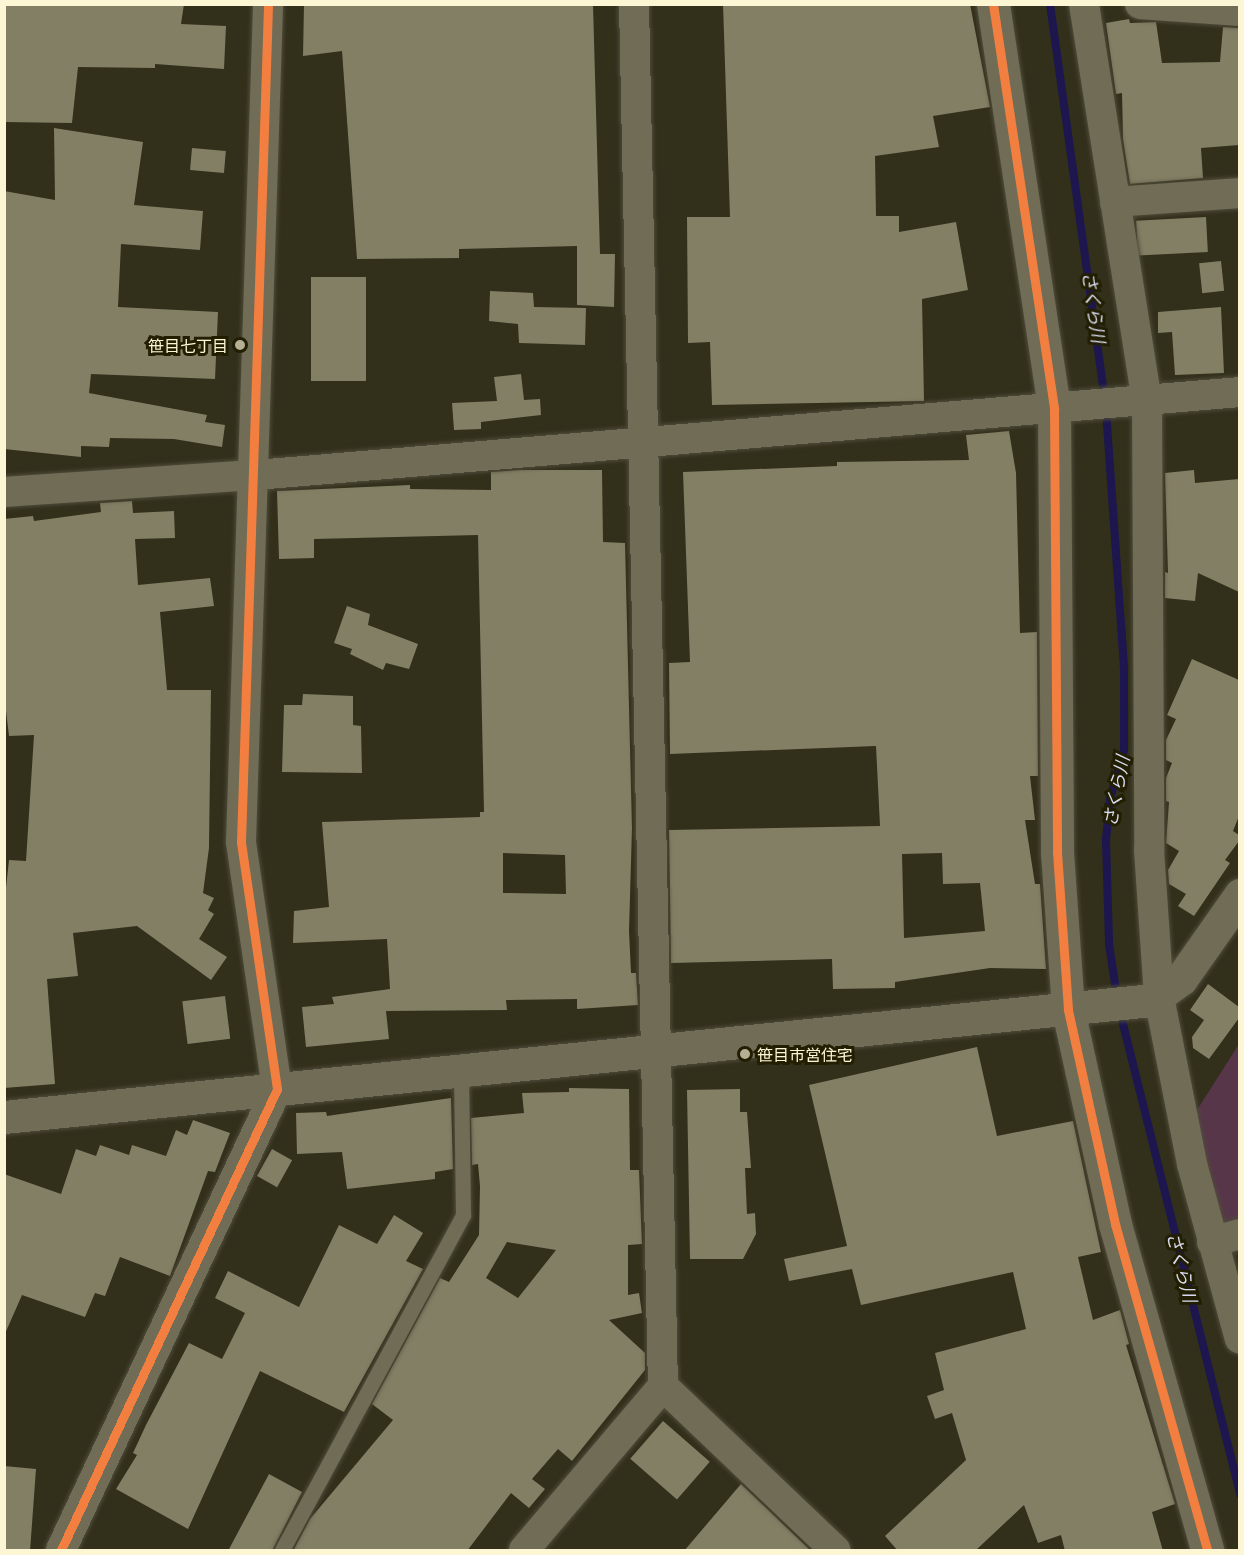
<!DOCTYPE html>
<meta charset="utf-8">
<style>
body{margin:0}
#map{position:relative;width:1244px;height:1555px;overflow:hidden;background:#322f1b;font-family:Georgia,"Noto Sans JP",serif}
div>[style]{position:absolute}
.green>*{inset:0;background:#58364a}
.stream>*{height:8px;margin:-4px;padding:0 4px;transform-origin:4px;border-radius:4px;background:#1d164f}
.building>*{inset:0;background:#837f65;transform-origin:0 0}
.roads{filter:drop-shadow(0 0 2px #4f4c3b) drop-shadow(0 0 2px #4f4c3b)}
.lane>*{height:15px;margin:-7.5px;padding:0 7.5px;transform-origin:7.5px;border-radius:7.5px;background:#706c55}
.street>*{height:30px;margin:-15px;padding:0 15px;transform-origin:15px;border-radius:15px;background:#706c55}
.secondary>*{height:33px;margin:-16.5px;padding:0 16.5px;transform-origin:16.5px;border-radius:16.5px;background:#706c55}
.cycleway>*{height:9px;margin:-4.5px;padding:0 4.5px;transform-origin:4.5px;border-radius:4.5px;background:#f27e40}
.dots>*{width:16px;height:16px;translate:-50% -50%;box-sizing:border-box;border:3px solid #221e02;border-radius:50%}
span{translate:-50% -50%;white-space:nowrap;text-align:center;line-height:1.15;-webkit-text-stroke:6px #221e02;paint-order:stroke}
.poi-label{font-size:16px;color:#fcf6d4}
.right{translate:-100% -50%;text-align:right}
.left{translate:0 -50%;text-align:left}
.water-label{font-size:18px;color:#d8dbef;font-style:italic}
.frame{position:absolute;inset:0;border:6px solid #fcf6d4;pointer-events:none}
</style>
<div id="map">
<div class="green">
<i style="clip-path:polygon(1239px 1044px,1239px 1224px,1215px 1230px,1190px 1121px)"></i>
</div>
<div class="stream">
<i style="left:1050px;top:4px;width:398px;rotate:82.1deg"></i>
<i style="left:1106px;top:410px;width:261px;rotate:86deg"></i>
<i style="left:1124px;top:670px;width:80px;rotate:90deg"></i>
<i style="left:1124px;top:750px;width:51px;rotate:105.9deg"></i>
<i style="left:1110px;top:799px;width:41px;rotate:95.6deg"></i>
<i style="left:1106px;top:840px;width:104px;rotate:88.3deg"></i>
<i style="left:1109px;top:944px;width:54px;rotate:81.4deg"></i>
<i style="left:1120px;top:1012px;width:497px;rotate:76deg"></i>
</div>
<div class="building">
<i style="clip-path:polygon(6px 4px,184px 4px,181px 24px,226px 26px,224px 69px,155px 64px,155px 68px,78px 67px,72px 123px,4px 122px)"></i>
<i style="clip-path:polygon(304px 4px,593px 4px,600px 254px,615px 254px,614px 307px,577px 305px,577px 246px,459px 249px,459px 258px,357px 259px,342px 51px,303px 56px)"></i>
<i style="clip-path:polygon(723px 4px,970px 4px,990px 107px,933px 116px,939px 147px,875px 156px,876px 216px,899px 216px,899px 232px,956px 222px,968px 290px,922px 299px,924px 401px,712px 405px,710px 342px,688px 343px,687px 217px,730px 217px)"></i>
<i style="clip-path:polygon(1129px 19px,1130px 23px,1156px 22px,1162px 63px,1220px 62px,1223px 27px,1239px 28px,1239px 145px,1201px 148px,1203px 178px,1130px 184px,1123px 139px,1122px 93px,1116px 94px,1106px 23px)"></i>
<i style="clip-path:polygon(54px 128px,143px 142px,134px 205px,203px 211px,200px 250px,121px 244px,118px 307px,218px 312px,215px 379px,91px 374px,89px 393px,207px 415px,205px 422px,225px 425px,222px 447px,174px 439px,110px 438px,109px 447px,81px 446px,81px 457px,4px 449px,4px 191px,55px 200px)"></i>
<i style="left:192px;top:148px;width:34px;height:22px;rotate:5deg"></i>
<i style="left:1206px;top:217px;width:35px;height:70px;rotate:87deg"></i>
<i style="left:1221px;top:261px;width:30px;height:22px;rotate:84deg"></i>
<i style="left:366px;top:277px;width:104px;height:55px;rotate:90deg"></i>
<i style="clip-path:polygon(490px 291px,533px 293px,534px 307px,586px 308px,585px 345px,519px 343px,518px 324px,489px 321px)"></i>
<i style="clip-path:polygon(1221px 307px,1224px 373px,1175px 375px,1172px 332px,1158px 333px,1158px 312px)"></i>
<i style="clip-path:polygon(521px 374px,524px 400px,540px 399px,541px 415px,481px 422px,481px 429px,454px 430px,452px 403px,497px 401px,494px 377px)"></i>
<i style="clip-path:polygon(evenodd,1009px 431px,1016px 473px,1020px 633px,1037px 632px,1038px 776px,1030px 776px,1035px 820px,1025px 820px,1035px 884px,1040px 884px,1046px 969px,990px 968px,895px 982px,895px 988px,833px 989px,832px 959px,671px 963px,669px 830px,880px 826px,876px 746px,670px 754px,669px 663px,690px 662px,683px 472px,837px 466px,837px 462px,969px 460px,966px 435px,1009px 431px,942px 853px,943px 884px,980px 883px,985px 931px,904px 938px,902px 854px,942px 853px)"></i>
<i style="clip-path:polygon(evenodd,520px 470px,602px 470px,603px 542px,625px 543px,632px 828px,629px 931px,631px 973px,636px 973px,638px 1005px,577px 1009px,577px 999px,506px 1000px,507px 1010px,386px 1011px,389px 1039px,306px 1047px,302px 1007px,334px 1004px,332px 997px,390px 989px,387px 939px,293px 943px,294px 911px,329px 907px,322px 822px,480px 817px,480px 812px,484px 812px,478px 535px,314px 539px,314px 558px,279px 559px,277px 491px,410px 485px,410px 489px,491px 490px,491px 472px,520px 470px,503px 853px,565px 855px,566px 894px,503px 893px,503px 853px)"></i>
<i style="clip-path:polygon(1194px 470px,1195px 483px,1239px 479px,1239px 592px,1198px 573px,1195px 601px,1165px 598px,1165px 572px,1168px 573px,1165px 473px)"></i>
<i style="clip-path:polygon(132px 501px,133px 513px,174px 511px,175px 538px,135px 539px,138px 585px,210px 578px,214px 606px,160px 612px,167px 690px,211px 690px,209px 848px,203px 893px,214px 898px,208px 910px,214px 914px,199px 939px,227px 957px,211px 980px,137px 926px,73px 933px,78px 976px,47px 979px,55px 1084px,4px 1088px,4px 906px,9px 860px,26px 861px,34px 735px,9px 736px,4px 694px,4px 519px,33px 516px,34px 521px,101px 512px,100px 503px)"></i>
<i style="clip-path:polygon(347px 606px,370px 614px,368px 625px,418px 644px,409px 669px,386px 663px,383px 670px,350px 654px,352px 649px,334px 643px)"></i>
<i style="clip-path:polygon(1192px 659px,1239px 680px,1239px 816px,1233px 831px,1239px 835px,1239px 841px,1225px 860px,1230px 863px,1194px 916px,1178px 906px,1186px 894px,1169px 884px,1168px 870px,1179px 851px,1166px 843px,1169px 802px,1166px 801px,1166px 778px,1172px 763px,1166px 760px,1166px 740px,1176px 719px,1167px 715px)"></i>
<i style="clip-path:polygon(303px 694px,353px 696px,353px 725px,361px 726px,362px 773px,282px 772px,284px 705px,302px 705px)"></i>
<i style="clip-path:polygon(1208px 984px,1239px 1007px,1239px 1018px,1209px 1059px,1193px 1048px,1192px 1037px,1204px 1020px,1190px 1010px)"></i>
<i style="left:225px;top:996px;width:43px;height:43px;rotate:83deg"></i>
<i style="clip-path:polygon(977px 1047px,997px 1136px,1073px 1121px,1101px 1252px,1078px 1257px,1093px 1320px,1120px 1310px,1129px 1344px,1126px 1345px,1175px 1504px,1152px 1512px,1163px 1551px,1065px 1551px,1061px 1535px,1038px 1543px,1024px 1505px,975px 1551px,898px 1551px,885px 1536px,966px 1460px,952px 1413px,935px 1419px,927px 1396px,944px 1390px,935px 1353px,1026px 1329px,1013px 1272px,861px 1305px,852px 1269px,789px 1281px,784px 1259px,847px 1246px,809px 1085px)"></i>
<i style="clip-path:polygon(evenodd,569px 1088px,629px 1089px,630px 1170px,639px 1170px,642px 1244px,628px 1245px,628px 1295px,639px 1293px,642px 1313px,609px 1320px,645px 1353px,645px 1370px,572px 1461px,558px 1449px,532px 1479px,545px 1489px,529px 1508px,511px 1493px,467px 1551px,293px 1551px,310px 1519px,393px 1420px,372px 1404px,440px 1278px,449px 1282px,479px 1235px,480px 1186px,478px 1164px,472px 1165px,471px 1118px,524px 1113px,522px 1093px,569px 1092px,569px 1088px,507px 1242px,556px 1250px,518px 1298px,486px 1278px,507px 1242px)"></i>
<i style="clip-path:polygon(740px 1089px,740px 1112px,747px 1112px,751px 1168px,745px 1168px,747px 1214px,755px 1213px,756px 1234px,743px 1259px,690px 1259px,687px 1090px)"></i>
<i style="clip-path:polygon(451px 1098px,453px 1169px,435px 1172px,435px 1179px,347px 1189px,342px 1152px,297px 1154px,296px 1113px,326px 1112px,327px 1116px)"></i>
<i style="clip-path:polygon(193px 1120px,230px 1133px,215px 1172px,208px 1171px,170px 1276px,120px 1257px,105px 1296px,95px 1293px,85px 1317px,22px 1295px,4px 1336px,4px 1174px,61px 1194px,76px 1149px,96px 1156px,100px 1145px,129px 1155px,132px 1145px,166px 1156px,176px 1130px,187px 1135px)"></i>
<i style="left:272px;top:1149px;width:23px;height:31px;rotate:29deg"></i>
<i style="clip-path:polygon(394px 1215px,423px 1233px,406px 1261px,423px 1269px,344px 1412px,260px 1371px,188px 1529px,116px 1489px,137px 1455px,133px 1453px,146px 1425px,189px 1343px,222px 1359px,245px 1313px,215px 1298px,228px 1271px,299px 1307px,339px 1225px,377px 1244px)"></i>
<i style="left:663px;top:1421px;width:62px;height:50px;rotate:41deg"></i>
<i style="clip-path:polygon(4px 1466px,36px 1469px,30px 1551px,4px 1551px)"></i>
<i style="clip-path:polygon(269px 1474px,302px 1492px,272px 1551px,228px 1551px)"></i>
<i style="clip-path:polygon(741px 1484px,811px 1551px,684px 1551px)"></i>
</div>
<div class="roads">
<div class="lane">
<i style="left:282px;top:1550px;width:381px;rotate:-61.6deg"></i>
<i style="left:463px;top:1215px;width:145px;rotate:-90.8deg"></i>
</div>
<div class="street">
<i style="left:634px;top:4px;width:1382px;rotate:88.8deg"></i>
<i style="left:1084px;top:4px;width:401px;rotate:81deg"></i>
<i style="left:1147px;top:400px;width:450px;rotate:89.7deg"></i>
<i style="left:1149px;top:850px;width:147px;rotate:86.1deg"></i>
<i style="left:1159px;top:997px;width:170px;rotate:78.8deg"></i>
<i style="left:1192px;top:1164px;width:181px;rotate:74.7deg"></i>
<i style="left:1140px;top:4px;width:100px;rotate:4deg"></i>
<i style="left:1115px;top:202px;width:125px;rotate:-4.1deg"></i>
<i style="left:4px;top:492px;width:253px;rotate:-3.9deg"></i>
<i style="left:256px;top:475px;width:987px;rotate:-4.82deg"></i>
<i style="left:1212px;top:1242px;width:29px;rotate:-16deg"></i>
<i style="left:61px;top:1550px;width:509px;rotate:-64.89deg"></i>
<i style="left:277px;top:1089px;width:250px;rotate:-98.3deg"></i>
<i style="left:241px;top:842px;width:838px;rotate:-88.15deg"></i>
<i style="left:524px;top:1550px;width:215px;rotate:-49.7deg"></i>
<i style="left:663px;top:1386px;width:238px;rotate:43.6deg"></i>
</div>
<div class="secondary">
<i style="left:993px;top:4px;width:409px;rotate:81.4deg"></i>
<i style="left:1054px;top:408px;width:444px;rotate:89.6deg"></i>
<i style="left:1057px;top:852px;width:158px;rotate:86deg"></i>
<i style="left:1068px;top:1010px;width:219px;rotate:77.6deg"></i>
<i style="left:1115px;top:1224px;width:339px;rotate:74.2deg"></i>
<i style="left:4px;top:1117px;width:1154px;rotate:-5.82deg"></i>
<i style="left:1152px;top:1000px;width:36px;rotate:-36deg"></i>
<i style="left:1181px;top:979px;width:103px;rotate:-54.9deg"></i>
</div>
</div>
<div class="cycleway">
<i style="left:993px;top:4px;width:409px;rotate:81.4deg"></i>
<i style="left:1054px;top:408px;width:444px;rotate:89.6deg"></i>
<i style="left:1057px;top:852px;width:158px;rotate:86deg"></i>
<i style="left:1068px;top:1010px;width:219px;rotate:77.6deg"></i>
<i style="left:1115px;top:1224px;width:339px;rotate:74.2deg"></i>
<i style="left:61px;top:1550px;width:509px;rotate:-64.89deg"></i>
<i style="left:277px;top:1089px;width:250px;rotate:-98.3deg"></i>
<i style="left:241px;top:842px;width:838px;rotate:-88.15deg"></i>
</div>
<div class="dots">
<i style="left:240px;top:345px;background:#b5b093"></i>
<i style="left:745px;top:1054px;background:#b5b093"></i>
</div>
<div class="poi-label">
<span class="right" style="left:228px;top:345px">笹目七丁目</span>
<span class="left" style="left:757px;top:1054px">笹目市営住宅</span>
</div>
<div class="water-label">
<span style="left:1095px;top:307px;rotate:82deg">さくら川</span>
<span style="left:1115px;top:791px;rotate:-79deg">さくら川</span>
<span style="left:1183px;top:1267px;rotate:76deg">さくら川</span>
</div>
<div class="frame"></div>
</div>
